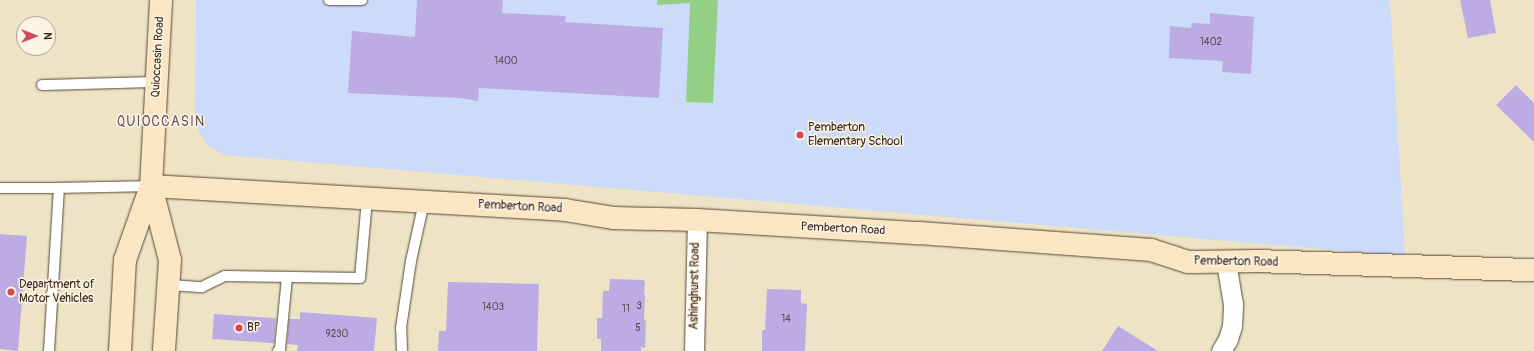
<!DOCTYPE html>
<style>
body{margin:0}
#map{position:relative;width:1534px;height:351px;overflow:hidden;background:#eee4c5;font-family:Pangolin,sans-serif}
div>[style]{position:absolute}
.built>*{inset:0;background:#cbdbf9}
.green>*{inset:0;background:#93d086}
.building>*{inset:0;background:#bdabe4;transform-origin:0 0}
.roads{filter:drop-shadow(0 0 1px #564637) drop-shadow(0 0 1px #564637)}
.lane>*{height:10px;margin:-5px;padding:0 5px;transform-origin:5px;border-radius:5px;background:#fff}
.street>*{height:19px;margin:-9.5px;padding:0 9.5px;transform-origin:9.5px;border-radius:9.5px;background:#fff}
.secondary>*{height:22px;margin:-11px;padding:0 11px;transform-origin:11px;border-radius:11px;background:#fbe6c3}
.dots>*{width:11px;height:11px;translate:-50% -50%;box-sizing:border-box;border:2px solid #fcf5e5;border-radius:50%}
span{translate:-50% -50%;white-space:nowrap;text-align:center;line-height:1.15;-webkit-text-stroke:3px #fcf5e5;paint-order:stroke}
.number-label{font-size:10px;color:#5c4a50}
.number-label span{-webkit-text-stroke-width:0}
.street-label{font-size:12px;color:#3b2a1e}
.poi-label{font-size:12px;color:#3b2a1e}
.left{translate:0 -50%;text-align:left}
.quarter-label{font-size:14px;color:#685763;letter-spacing:1px}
.north{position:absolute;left:16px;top:16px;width:40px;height:40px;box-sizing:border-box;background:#fcf5e5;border:1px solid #afa495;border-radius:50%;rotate:90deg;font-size:11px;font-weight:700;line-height:16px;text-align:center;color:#3b2a1e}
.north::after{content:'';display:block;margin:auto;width:14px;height:18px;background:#d1495b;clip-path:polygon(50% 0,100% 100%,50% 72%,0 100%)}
</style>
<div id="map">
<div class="built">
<i style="clip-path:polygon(196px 0,1390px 0,1405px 256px,224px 155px,208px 146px,195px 124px)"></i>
</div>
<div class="green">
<i style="clip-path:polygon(657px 0,718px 0,713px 103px,686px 102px,690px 3px,657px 5px)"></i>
</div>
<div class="building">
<i style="clip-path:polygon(417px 0,503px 0,502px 13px,566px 16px,565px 22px,663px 28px,659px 98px,479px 88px,478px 101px,460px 98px,348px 93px,352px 31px,415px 37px)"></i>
<i style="clip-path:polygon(1460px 0,1490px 0,1496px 33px,1468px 38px)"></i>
<i style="clip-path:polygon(1210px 13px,1254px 17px,1251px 74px,1222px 72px,1223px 61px,1169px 58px,1170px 26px,1191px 28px,1192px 23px,1210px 24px)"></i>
<i style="clip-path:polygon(1516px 85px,1534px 103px,1534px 142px,1496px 105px)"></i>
<i style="clip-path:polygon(0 234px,27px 236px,18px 351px,0 349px)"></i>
<i style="clip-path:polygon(610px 279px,644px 280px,645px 283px,644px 295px,645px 295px,644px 320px,646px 321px,645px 348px,641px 347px,641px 351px,601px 351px,601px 339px,597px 339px,597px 318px,602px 318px,603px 291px,609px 291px)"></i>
<i style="clip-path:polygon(448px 282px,539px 284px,537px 351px,438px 351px,439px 331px,446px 331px)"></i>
<i style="clip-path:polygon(767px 289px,801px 290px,801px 303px,807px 304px,805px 351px,762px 351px,762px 330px,765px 330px)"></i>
<i style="clip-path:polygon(300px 312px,377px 318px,374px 351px,297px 351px,298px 345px,287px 344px,289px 319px,300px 319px)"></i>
<i style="left:214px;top:314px;width:62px;height:25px;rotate:4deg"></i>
<i style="clip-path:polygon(1118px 326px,1158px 351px,1102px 351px)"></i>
</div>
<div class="roads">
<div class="lane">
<i style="left:329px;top:0;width:33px"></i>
<i style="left:42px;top:85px;width:115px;rotate:-1.5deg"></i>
<i style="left:0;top:188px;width:59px"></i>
<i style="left:170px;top:285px;width:32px;rotate:4deg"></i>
<i style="left:202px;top:287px;width:25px;rotate:-26deg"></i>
<i style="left:225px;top:276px;width:135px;rotate:0.8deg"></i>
<i style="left:360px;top:278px;width:79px;rotate:-84.9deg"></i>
<i style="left:49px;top:351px;width:163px;rotate:-86.5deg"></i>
<i style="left:59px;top:188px;width:92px;rotate:-1.2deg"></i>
<i style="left:278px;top:351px;width:3px;rotate:-45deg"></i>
<i style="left:280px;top:349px;width:72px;rotate:-84.4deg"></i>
<i style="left:402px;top:351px;width:23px;rotate:-92deg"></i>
<i style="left:401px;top:328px;width:68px;rotate:-81.5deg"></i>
<i style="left:411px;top:261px;width:60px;rotate:-77.6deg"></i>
</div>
<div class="street">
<i style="left:694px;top:351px;width:131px;rotate:-88.7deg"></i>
<i style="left:1221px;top:351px;width:14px;rotate:-60deg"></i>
<i style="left:1228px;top:339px;width:14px;rotate:-73deg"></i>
<i style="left:1232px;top:326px;width:22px;rotate:-87deg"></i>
<i style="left:1233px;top:304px;width:43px;rotate:-99.5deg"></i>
</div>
<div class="secondary">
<i style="left:151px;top:186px;width:415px;rotate:3.3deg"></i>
<i style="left:565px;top:210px;width:50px;rotate:9.3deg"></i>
<i style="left:614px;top:218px;width:83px;rotate:1.4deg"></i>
<i style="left:697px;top:220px;width:222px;rotate:3.4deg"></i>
<i style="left:919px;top:233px;width:233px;rotate:4.2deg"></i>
<i style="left:1151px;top:250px;width:39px;rotate:18deg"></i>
<i style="left:1188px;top:262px;width:68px;rotate:-0.8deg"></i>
<i style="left:1256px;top:261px;width:278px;rotate:1.9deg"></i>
<i style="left:151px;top:186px;width:76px;rotate:75.6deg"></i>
<i style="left:170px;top:260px;width:91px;rotate:93.8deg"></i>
<i style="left:120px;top:351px;width:91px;rotate:-86.9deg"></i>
<i style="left:125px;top:260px;width:78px;rotate:-70.6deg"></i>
<i style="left:151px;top:186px;width:186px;rotate:-86.9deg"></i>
</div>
</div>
<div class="dots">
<i style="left:800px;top:135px;background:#d1495b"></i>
<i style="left:11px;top:292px;background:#d1495b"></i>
<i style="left:239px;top:328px;background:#d1495b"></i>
</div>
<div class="number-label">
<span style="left:1211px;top:43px">1402</span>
<span style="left:506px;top:62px">1400</span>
<span style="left:639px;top:307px">3</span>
<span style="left:493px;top:308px">1403</span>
<span style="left:626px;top:310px">11</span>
<span style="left:786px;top:320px">14</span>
<span style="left:638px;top:329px">5</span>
<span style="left:337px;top:335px">9230</span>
</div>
<div class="street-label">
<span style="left:158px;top:57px;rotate:-87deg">Quioccasin Road</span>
<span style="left:520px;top:207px;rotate:3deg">Pemberton Road</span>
<span style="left:843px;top:229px;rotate:3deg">Pemberton Road</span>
<span style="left:1236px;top:262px;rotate:1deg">Pemberton Road</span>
<span style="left:695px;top:286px;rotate:-89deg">Ashinghurst Road</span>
</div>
<div class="poi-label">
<span class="left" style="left:808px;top:135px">Pemberton<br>Elementary School</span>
<span class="left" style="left:19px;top:292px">Department of<br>Motor Vehicles</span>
<span class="left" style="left:247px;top:328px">BP</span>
</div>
<div class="quarter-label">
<span style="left:161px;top:122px">QUIOCCASIN</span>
</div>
<div class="north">N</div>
</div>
